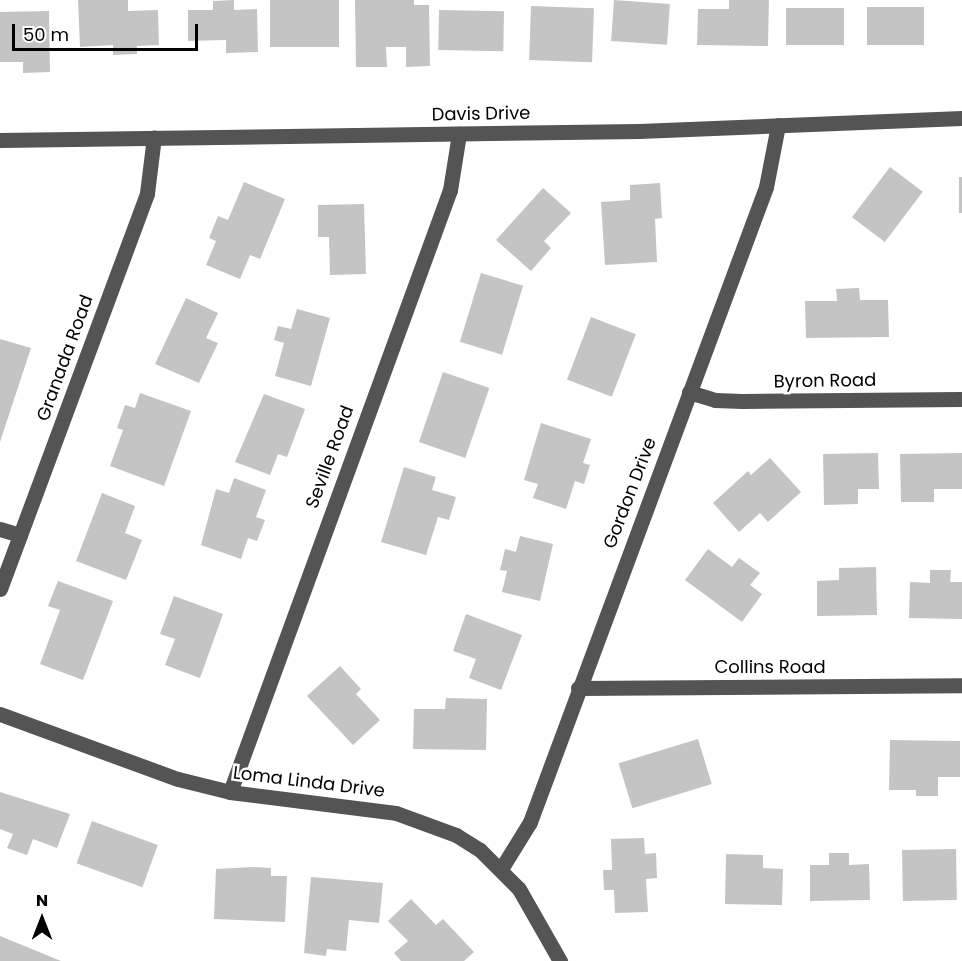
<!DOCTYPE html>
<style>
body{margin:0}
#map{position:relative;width:962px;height:961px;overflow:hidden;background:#fff;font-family:Poppins,sans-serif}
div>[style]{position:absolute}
.building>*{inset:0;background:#c4c4c4;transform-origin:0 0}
.minor>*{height:15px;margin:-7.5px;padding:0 7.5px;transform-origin:7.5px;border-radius:7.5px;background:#545454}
span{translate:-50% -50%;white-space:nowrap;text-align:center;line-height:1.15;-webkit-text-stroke:5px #fff;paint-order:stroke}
.street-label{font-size:18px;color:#000}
.north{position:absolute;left:12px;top:889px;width:60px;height:60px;-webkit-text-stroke:4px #fff;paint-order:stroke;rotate:0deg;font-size:16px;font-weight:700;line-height:24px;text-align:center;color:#000}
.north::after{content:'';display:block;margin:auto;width:21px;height:27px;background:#000;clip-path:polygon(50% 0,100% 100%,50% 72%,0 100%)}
.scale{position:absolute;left:12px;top:24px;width:186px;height:27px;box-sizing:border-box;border:3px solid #000;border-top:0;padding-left:8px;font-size:18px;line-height:21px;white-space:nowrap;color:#000;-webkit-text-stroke:4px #fff;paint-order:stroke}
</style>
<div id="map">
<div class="building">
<i style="clip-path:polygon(78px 0,128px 0,128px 11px,158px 10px,159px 45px,137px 46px,137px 54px,113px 55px,113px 45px,80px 47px)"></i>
<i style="clip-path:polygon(234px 0,234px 10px,257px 9px,258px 52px,226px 53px,226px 40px,188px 41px,188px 10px,213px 10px,213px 1px)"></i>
<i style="left:270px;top:0;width:69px;height:47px"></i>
<i style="clip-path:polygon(355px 0,414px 0,414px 5px,429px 5px,430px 66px,406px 67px,406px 47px,386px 47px,387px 67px,356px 67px)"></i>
<i style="left:614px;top:0;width:56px;height:41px;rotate:4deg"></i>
<i style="clip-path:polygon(729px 0,769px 0,768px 46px,697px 45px,698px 9px,729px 9px)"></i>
<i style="left:531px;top:6px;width:63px;height:54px;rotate:2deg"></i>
<i style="left:924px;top:7px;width:38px;height:57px;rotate:90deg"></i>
<i style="left:786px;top:8px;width:58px;height:37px"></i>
<i style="left:439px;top:10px;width:65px;height:40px;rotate:1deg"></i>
<i style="clip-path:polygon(49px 11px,50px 72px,23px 73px,23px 62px,0 62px,0 12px)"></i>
<i style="left:890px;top:167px;width:41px;height:63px;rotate:37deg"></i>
<i style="left:959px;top:177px;width:3px;height:36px"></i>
<i style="clip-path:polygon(244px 182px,285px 199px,260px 259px,250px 255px,240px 279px,206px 265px,216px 241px,209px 238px,218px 216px,228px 220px)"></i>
<i style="clip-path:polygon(660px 183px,662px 218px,655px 219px,657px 262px,605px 265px,601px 202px,630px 200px,630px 185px)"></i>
<i style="clip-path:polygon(543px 188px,571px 213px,544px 241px,551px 248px,531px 271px,496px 240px)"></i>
<i style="clip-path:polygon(364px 204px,366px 274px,330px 275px,329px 237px,318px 237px,318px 205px)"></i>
<i style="left:481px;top:273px;width:44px;height:72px;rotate:17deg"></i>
<i style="clip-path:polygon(859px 288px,860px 300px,888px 300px,889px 337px,806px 338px,805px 301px,837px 301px,836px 289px)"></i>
<i style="clip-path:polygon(186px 298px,218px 313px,206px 338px,218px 343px,199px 383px,155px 364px)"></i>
<i style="clip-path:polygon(297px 309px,330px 318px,311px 386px,275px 376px,284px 343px,274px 340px,278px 326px,291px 329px)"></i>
<i style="left:591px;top:317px;width:48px;height:67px;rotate:21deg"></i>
<i style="clip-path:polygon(0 339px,31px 348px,0 442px)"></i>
<i style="left:443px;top:372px;width:49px;height:74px;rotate:19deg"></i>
<i style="clip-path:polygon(140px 393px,191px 411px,164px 486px,110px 466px,123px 430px,117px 428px,125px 405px,135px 408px)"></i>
<i style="clip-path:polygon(264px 394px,305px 409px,287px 457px,278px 454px,270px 475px,235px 462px)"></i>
<i style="clip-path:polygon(541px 423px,591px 439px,583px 463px,590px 465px,584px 484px,575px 481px,566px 509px,533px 498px,538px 484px,524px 480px)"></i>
<i style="clip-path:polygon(878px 453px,879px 489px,858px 489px,858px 504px,824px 505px,823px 454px)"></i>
<i style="clip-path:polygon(962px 453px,962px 489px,934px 489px,934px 502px,901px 502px,900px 454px)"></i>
<i style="clip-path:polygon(770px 458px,801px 492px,768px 522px,760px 513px,739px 532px,713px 503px,748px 471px,751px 475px)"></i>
<i style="clip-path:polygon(404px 467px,436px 477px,432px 490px,456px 497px,449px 520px,438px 517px,426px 555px,381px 542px)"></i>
<i style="clip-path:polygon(234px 478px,266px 490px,256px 517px,265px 520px,257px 541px,248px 538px,241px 559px,201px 545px,216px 489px,229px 493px)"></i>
<i style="clip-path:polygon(102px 493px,135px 506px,125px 533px,142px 540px,126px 580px,76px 561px)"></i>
<i style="clip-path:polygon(520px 536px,553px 544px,540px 601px,502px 592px,507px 571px,500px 570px,505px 549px,516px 552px)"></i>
<i style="clip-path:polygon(708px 549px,732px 567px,739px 558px,760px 573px,750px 585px,762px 594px,742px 622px,685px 580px)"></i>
<i style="clip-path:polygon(876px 567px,877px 615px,817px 616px,817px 581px,839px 580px,839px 568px)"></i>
<i style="clip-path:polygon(930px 570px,951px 570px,950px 582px,962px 582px,962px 619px,909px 618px,910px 582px,930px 583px)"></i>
<i style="clip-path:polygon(58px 581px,113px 601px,83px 680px,40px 664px,60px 610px,48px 606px)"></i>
<i style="clip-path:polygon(174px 596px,223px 614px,200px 678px,165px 665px,175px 639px,160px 634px)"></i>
<i style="clip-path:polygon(466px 614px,522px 635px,501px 690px,469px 678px,476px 659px,453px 651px)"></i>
<i style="clip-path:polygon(340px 666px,361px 689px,356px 694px,380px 720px,353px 745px,307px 696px)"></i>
<i style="clip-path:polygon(446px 698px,487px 699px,486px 750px,413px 749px,414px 709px,445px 709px)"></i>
<i style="left:698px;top:739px;width:47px;height:83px;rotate:73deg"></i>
<i style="clip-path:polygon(890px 740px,960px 741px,960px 777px,938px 777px,938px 796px,916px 796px,916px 790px,889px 790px)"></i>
<i style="clip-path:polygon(0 792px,70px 814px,57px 848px,33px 839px,27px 855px,7px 848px,13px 834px,0 829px)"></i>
<i style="left:92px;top:821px;width:70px;height:45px;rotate:20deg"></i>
<i style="clip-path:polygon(644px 838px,645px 854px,656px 853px,657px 878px,646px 879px,648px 912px,615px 913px,614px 890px,604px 890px,603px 870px,612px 870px,611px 839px)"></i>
<i style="left:956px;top:849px;width:51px;height:54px;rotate:89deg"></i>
<i style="clip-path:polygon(829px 853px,849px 853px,849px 865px,869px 864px,870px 900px,810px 901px,810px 865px,829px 865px)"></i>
<i style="clip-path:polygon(726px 854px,763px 855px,763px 868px,783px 869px,782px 905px,725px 904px)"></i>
<i style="clip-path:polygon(253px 867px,271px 868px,271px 876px,287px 876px,285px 922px,214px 919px,216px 869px)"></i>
<i style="clip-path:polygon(311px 877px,383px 883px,379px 923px,349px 920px,346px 951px,327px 949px,326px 956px,304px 953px)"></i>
<i style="clip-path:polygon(411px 899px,436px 925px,443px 919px,474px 952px,464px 961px,401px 961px,394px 953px,408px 941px,388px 921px)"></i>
<i style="clip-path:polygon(0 936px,61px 961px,0 961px)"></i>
</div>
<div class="minor">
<i style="left:0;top:140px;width:639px;rotate:-0.81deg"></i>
<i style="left:639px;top:131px;width:323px;rotate:-2.3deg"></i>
<i style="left:689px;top:392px;width:27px;rotate:17deg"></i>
<i style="left:715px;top:400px;width:27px;rotate:2deg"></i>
<i style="left:742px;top:401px;width:220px;rotate:-0.5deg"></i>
<i style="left:0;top:529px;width:21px;rotate:17deg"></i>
<i style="left:0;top:589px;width:422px;rotate:-69.6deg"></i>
<i style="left:147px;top:193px;width:56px;rotate:-82.9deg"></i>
<i style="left:578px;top:688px;width:384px;rotate:-0.4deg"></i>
<i style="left:0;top:714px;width:189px;rotate:20.1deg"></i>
<i style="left:178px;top:779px;width:54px;rotate:14deg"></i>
<i style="left:230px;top:792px;width:167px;rotate:7.2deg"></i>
<i style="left:396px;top:813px;width:64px;rotate:20.1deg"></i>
<i style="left:456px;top:835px;width:28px;rotate:32deg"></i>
<i style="left:480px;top:850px;width:55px;rotate:45deg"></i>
<i style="left:519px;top:889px;width:83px;rotate:60.3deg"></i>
<i style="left:230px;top:792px;width:641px;rotate:-69.93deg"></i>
<i style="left:450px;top:190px;width:57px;rotate:-80.9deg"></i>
<i style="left:501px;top:869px;width:55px;rotate:-58.3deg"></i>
<i style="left:530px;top:822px;width:677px;rotate:-69.61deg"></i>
<i style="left:766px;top:187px;width:63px;rotate:-79deg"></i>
</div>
<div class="street-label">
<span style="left:481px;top:114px;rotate:-1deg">Davis Drive</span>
<span style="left:65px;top:358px;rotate:-70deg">Granada Road</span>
<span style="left:825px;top:381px;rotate:-1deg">Byron Road</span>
<span style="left:330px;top:457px;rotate:-70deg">Seville Road</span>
<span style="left:630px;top:493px;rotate:-69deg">Gordon Drive</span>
<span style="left:770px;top:667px">Collins Road</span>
<span style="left:309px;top:782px;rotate:7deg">Loma Linda Drive</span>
</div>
<div class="north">N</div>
<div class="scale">50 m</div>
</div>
